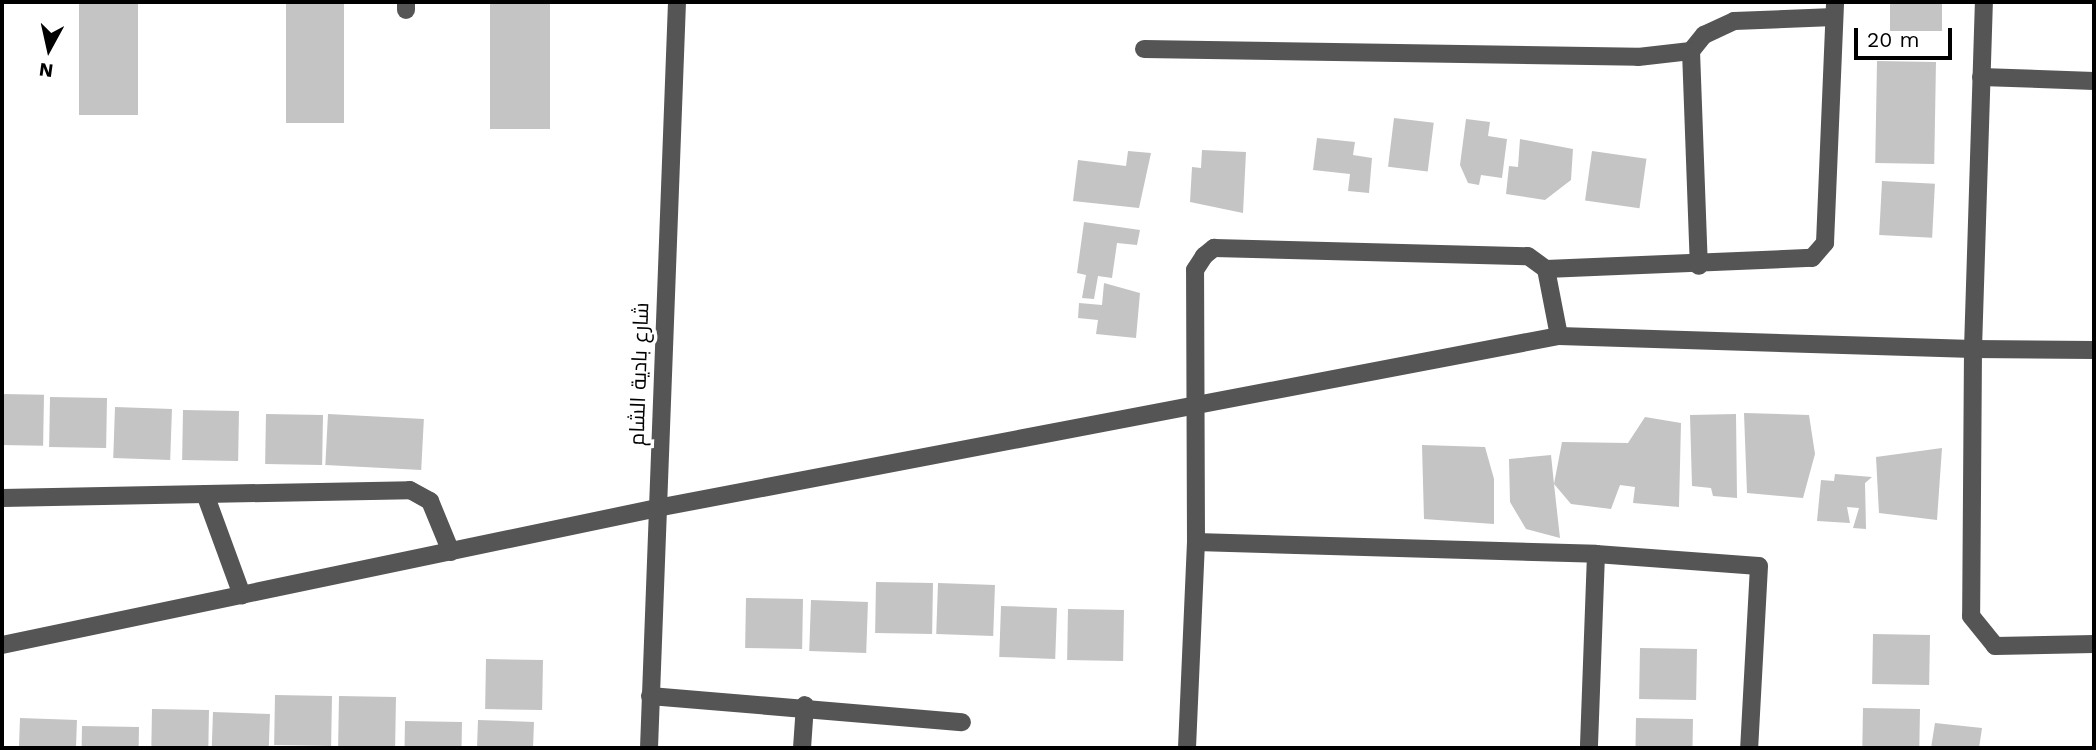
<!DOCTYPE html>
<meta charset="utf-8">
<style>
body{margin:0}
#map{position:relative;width:2096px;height:750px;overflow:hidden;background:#fff;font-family:"Work Sans",Cairo,sans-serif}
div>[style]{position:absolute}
.building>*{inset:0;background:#c4c4c4;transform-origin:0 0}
.minor>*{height:18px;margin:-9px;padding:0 9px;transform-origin:9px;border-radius:9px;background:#555}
span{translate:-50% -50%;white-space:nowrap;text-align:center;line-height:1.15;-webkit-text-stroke:7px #fff;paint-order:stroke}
.street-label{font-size:21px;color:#000}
.frame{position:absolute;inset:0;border:4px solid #000;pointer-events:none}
.north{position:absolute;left:14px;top:14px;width:70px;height:70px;-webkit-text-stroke:5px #fff;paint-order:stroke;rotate:188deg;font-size:19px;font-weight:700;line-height:28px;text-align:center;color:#000}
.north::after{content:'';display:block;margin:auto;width:24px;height:32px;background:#000;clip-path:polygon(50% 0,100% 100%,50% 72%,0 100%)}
.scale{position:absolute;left:1854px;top:28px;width:98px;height:32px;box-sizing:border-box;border:4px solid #000;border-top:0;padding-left:9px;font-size:21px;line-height:24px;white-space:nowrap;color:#000;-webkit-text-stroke:5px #fff;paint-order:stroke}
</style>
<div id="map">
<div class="building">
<i style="left:79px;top:2px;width:59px;height:113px"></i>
<i style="left:286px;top:2px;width:58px;height:121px"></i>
<i style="left:490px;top:2px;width:60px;height:127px"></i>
<i style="left:1890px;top:2px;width:52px;height:29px"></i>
<i style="left:1877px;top:61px;width:59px;height:102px;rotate:1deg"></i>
<i style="left:1394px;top:118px;width:40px;height:49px;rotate:7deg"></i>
<i style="clip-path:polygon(1466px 119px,1490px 122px,1488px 136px,1507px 139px,1502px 178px,1481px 175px,1479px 185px,1468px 183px,1460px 165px)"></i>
<i style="clip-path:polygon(1317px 138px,1355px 142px,1353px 155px,1372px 158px,1369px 193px,1348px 191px,1350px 174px,1313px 170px)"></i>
<i style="clip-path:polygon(1520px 139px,1573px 149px,1571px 180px,1545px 200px,1506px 194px,1509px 166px,1518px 167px)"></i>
<i style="clip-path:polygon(1202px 150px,1246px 152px,1243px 213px,1190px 202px,1192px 167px,1201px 168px)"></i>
<i style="clip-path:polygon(1128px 151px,1151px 153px,1139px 208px,1073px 201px,1078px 160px,1126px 166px)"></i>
<i style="left:1592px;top:151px;width:55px;height:50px;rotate:8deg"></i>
<i style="left:1882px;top:181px;width:53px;height:54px;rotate:3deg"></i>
<i style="clip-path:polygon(1084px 222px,1140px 230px,1137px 245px,1117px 243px,1112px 278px,1098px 276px,1094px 299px,1082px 298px,1086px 275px,1077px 273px)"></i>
<i style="clip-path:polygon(1104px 283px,1140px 293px,1136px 338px,1096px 334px,1098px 320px,1078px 318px,1079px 303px,1102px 305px)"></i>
<i style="left:2px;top:394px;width:42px;height:51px;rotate:1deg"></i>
<i style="left:50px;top:397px;width:57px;height:50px;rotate:1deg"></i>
<i style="left:115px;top:407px;width:57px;height:51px;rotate:2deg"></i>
<i style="left:183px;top:410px;width:56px;height:50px;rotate:1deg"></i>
<i style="clip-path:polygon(1744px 413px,1809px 415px,1815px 454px,1803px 498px,1747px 493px)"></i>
<i style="left:266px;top:414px;width:57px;height:50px;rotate:1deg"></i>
<i style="left:328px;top:414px;width:96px;height:51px;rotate:3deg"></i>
<i style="clip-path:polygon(1736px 414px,1737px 498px,1713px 496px,1711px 488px,1692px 486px,1690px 415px)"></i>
<i style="clip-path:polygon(1645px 417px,1681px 423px,1679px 507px,1633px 503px,1635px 487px,1620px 485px,1611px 509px,1571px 504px,1554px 484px,1560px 538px,1526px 529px,1510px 502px,1509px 459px,1551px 455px,1554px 484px,1562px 442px,1628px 443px)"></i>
<i style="clip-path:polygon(1422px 445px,1485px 447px,1494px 479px,1494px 524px,1424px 519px)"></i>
<i style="clip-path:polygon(1942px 448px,1937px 520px,1879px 513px,1876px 457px)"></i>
<i style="clip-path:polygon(1835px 474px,1872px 477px,1865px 483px,1866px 529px,1853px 528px,1859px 508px,1847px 507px,1850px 523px,1817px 521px,1821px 480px,1834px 481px)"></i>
<i style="left:876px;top:582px;width:57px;height:51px;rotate:1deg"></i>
<i style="left:938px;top:583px;width:57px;height:51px;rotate:2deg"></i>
<i style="left:746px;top:598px;width:57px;height:50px;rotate:1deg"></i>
<i style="left:811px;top:600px;width:57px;height:51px;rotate:2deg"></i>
<i style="left:1001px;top:606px;width:56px;height:51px;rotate:2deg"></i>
<i style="left:1068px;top:609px;width:56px;height:51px;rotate:1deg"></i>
<i style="left:1873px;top:634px;width:57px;height:50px;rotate:1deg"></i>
<i style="left:1640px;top:648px;width:57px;height:51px;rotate:1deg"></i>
<i style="left:486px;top:659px;width:57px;height:50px;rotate:1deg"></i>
<i style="left:275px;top:695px;width:57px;height:50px;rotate:1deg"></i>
<i style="left:339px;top:696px;width:57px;height:51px;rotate:1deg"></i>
<i style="left:1863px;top:708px;width:57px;height:40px;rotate:1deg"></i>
<i style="left:152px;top:709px;width:57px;height:39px;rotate:1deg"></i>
<i style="left:213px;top:712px;width:57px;height:36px;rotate:2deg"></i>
<i style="left:20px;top:718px;width:57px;height:30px;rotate:2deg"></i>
<i style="left:1636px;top:718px;width:57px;height:30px;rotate:1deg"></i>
<i style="left:478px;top:720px;width:56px;height:28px;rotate:2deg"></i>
<i style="left:405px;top:721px;width:57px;height:27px;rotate:1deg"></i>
<i style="clip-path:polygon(1935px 723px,1982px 728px,1979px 748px,1931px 748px)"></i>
<i style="left:82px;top:726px;width:57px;height:22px;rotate:1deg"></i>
</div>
<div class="minor">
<i style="left:406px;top:10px;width:8px;rotate:-90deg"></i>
<i style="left:1144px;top:49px;width:494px;rotate:0.9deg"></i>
<i style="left:1638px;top:57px;width:53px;rotate:-6.5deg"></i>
<i style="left:1691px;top:51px;width:21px;rotate:-51deg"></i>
<i style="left:1704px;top:35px;width:33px;rotate:-25deg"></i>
<i style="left:1734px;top:21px;width:100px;rotate:-2.3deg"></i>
<i style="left:1691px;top:51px;width:215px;rotate:87.9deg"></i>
<i style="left:1981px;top:77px;width:113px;rotate:2deg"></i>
<i style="left:1546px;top:269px;width:266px;rotate:-2.4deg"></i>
<i style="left:1812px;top:258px;width:20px;rotate:-49deg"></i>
<i style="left:1825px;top:243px;width:241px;rotate:-87.6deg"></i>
<i style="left:2094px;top:350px;width:121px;rotate:-179.5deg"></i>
<i style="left:1973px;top:349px;width:267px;rotate:90.4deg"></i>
<i style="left:1971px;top:616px;width:38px;rotate:51deg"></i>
<i style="left:1995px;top:646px;width:99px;rotate:-1.2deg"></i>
<i style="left:205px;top:494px;width:108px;rotate:69.9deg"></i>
<i style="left:2px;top:498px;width:408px;rotate:-1.1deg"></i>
<i style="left:410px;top:490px;width:23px;rotate:29deg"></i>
<i style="left:430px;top:501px;width:55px;rotate:67.6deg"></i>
<i style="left:1196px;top:542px;width:400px;rotate:1.7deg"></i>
<i style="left:1596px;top:554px;width:194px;rotate:92.1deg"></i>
<i style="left:1596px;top:554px;width:163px;rotate:4.2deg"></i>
<i style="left:1759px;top:566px;width:182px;rotate:93.1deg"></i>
<i style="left:2px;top:645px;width:669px;rotate:-11.81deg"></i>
<i style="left:657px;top:508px;width:918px;rotate:-10.8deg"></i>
<i style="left:1559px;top:336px;width:414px;rotate:1.8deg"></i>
<i style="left:1973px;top:349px;width:347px;rotate:-88.2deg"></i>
<i style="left:650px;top:696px;width:313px;rotate:4.8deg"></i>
<i style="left:649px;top:748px;width:747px;rotate:-87.85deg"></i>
<i style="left:802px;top:748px;width:43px;rotate:-86deg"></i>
<i style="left:1187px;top:748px;width:206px;rotate:-87.5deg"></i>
<i style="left:1196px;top:542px;width:272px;rotate:-90.2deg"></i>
<i style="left:1195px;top:270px;width:17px;rotate:-57deg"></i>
<i style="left:1204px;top:256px;width:13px;rotate:-39deg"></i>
<i style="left:1214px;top:248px;width:314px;rotate:1.5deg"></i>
<i style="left:1528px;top:256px;width:22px;rotate:36deg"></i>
<i style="left:1546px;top:269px;width:68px;rotate:79deg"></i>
</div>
<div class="street-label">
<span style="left:639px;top:374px;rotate:-88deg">شارع بادية الشام</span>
</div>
<div class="frame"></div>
<div class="north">N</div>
<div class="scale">20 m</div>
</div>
